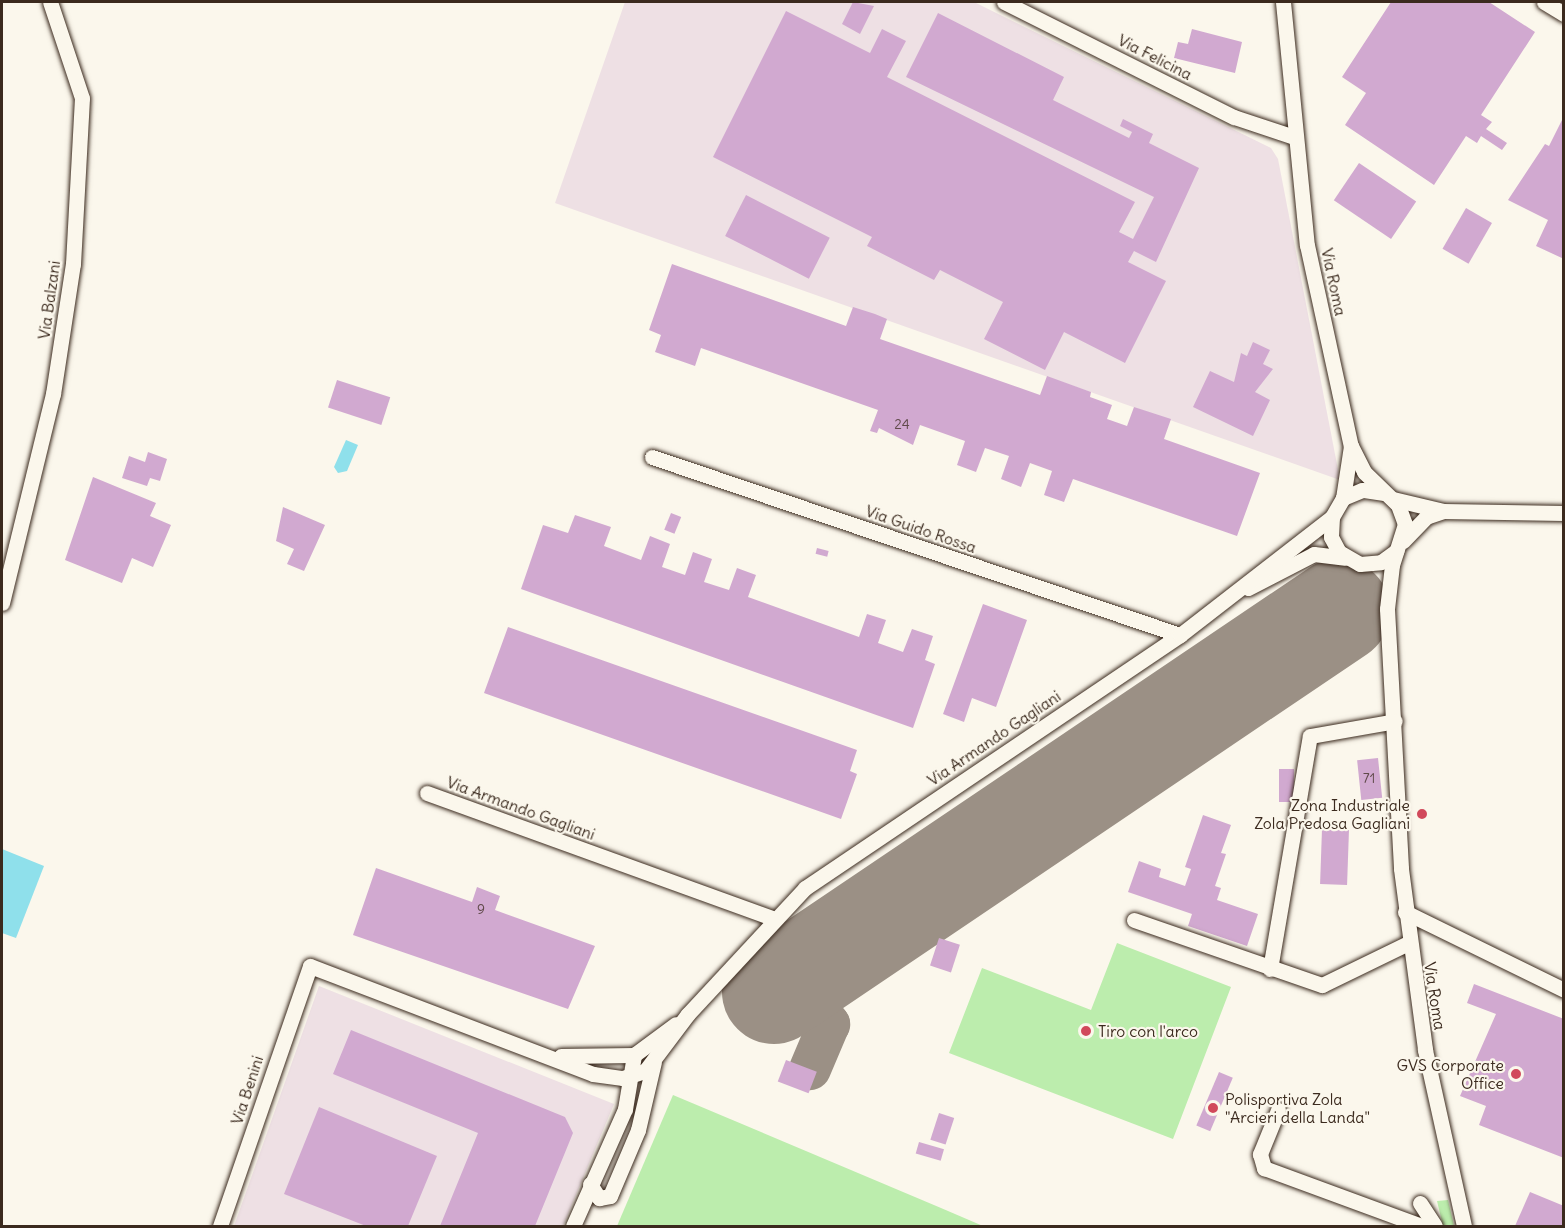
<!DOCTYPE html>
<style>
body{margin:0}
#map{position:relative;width:1565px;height:1228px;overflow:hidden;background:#fbf7ec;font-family:Delius,sans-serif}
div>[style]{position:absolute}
.built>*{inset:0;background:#eee0e4}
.green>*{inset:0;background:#bcedad}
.water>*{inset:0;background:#8fe0eb}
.taxiway>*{height:42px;margin:-21px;padding:0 21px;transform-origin:21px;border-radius:21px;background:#9b9085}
.runway>*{height:104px;margin:-52px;padding:0 52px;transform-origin:52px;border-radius:52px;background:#9b9085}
.building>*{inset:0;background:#d1a9d0;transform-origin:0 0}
.roads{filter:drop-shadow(0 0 2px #3b2a1e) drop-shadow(0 0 2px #3b2a1e)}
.minor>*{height:15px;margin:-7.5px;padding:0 7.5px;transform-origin:7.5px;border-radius:7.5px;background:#fbf7ec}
.dots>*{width:16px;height:16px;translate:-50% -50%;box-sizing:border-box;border:3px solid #fbf7ec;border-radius:50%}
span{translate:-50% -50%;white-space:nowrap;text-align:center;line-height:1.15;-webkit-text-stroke:4.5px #fbf7ec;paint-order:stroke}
.number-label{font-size:14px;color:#604a4a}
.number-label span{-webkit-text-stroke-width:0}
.street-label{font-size:16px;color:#3b2a1e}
.poi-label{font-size:16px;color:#3b2a1e}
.right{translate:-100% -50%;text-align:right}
.left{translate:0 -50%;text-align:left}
.frame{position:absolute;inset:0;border:3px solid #3b2a1e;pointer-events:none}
</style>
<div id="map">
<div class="built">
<i style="clip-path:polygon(625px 2px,974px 2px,1271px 148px,1278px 159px,1340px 480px,555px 203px)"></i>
<i style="clip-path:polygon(319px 986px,614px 1104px,563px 1226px,234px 1226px)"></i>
</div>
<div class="green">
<i style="clip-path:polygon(1117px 943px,1231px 987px,1173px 1139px,949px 1053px,982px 968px,1091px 1010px)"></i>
<i style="clip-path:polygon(673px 1095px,941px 1208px,983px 1226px,617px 1226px)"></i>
<i style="clip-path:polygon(1448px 1200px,1453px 1221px,1454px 1226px,1443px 1226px,1437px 1201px)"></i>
</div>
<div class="water">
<i style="clip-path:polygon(346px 440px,358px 445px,347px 471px,338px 473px,334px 467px)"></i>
<i style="clip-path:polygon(2px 849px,44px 866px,16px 938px,2px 933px)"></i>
</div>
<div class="taxiway">
<i style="left:793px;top:979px;width:58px;rotate:51.3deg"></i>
<i style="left:829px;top:1024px;width:49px;rotate:112.9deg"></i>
</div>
<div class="runway">
<i style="left:774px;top:992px;width:681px;rotate:-34.04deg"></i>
</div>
<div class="building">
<i style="clip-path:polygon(853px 2px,874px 6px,860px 34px,842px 24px)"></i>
<i style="clip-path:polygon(1391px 2px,1489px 2px,1535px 32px,1481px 115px,1492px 122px,1486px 129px,1507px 143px,1502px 150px,1481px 136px,1477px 143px,1466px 136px,1434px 185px,1345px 125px,1366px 93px,1342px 77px)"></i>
<i style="clip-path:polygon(786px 11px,870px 53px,882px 29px,906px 41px,887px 77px,1135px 202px,1119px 232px,1133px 239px,1154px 197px,906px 77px,938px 13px,1064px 77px,1053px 100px,1129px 138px,1132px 132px,1120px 126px,1123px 119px,1153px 134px,1149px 143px,1199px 168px,1156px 262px,1134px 251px,1128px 262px,1166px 281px,1125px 363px,1064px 332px,1045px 370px,984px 339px,1003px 302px,940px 270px,934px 280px,867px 246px,872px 237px,713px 157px)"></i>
<i style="clip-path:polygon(1192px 29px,1242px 42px,1235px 73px,1174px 58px,1178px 42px,1188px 44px)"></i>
<i style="clip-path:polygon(1564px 116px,1564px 259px,1536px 246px,1548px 220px,1508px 200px,1545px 144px,1549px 146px)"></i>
<i style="left:1359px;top:163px;width:69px;height:45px;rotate:34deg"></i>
<i style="left:746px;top:195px;width:94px;height:46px;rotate:27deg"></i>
<i style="left:1466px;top:208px;width:30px;height:47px;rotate:30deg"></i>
<i style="clip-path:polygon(672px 264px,846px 326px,853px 307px,875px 314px,887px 319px,880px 339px,1040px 395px,1047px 376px,1091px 392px,1090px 397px,1112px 405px,1107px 419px,1127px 426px,1134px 407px,1171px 419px,1164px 439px,1260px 473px,1237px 536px,1073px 479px,1064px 502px,1044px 495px,1052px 471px,1030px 463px,1021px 487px,1001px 479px,1009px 456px,985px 448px,976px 472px,957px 465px,965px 441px,920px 425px,913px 445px,879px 428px,877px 433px,870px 431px,878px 410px,701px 348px,695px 366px,655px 352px,661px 335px,649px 330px)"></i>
<i style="clip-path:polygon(1253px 342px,1270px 350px,1263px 364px,1273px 369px,1255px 392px,1270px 400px,1253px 436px,1193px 407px,1210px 371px,1234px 382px,1241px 353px,1247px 356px)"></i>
<i style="left:337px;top:380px;width:56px;height:29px;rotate:18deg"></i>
<i style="clip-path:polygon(148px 452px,167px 459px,160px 481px,150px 478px,147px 486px,122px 478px,129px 456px,145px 462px)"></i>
<i style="clip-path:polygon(93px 477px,156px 503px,150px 516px,171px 525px,153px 567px,132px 558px,122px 583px,65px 560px)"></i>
<i style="clip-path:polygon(283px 507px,325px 525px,304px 571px,287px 564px,294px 549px,276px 541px)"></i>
<i style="left:671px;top:513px;width:11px;height:18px;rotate:22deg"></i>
<i style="clip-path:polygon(575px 515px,611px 527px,604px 546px,641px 560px,650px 536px,670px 544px,662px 567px,685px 575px,693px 552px,712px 559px,704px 582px,729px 590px,737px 568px,756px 575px,748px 597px,859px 637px,867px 614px,886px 620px,878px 643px,903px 652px,912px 629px,933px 636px,925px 660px,935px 664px,913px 728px,521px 589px,543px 525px,568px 533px)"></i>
<i style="left:817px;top:548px;width:12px;height:6px;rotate:14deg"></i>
<i style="clip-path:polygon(983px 604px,1027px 620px,996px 707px,972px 698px,964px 722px,943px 714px)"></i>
<i style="clip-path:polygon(508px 627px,857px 750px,850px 771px,857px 774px,841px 819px,484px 693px)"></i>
<i style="left:1378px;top:758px;width:40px;height:21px;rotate:84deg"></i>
<i style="left:1279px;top:769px;width:15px;height:33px"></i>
<i style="clip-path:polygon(1203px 815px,1231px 825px,1221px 853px,1226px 854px,1215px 886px,1221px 888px,1217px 900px,1258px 914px,1247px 946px,1188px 926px,1192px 914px,1128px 892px,1139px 861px,1161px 869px,1159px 877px,1185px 886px,1191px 869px,1185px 867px)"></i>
<i style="left:1322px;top:829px;width:27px;height:55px;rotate:2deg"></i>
<i style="clip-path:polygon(376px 868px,472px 902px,477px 887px,500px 896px,495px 910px,595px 946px,568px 1009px,353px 935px)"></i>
<i style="left:939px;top:938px;width:22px;height:29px;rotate:18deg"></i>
<i style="clip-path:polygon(1474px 984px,1564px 1019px,1564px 1158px,1479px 1125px,1486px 1106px,1460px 1096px,1496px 1014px,1467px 1003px)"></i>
<i style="clip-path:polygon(351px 1030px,565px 1117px,573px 1133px,535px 1226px,440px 1226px,478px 1133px,333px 1074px)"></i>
<i style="left:786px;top:1060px;width:33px;height:23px;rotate:21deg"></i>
<i style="left:1219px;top:1072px;width:15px;height:58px;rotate:23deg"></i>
<i style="clip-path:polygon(319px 1107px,437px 1156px,408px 1226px,366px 1226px,284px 1194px)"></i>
<i style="left:939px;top:1113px;width:16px;height:28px;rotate:18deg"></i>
<i style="left:919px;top:1142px;width:26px;height:12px;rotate:16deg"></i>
<i style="clip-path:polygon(1530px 1192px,1564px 1206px,1564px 1226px,1515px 1226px)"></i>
</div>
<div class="roads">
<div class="minor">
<i style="left:1004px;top:2px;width:257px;rotate:26.6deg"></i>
<i style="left:1234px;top:117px;width:63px;rotate:18.4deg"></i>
<i style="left:1283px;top:2px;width:244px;rotate:84.4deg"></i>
<i style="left:1307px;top:245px;width:206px;rotate:77.7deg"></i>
<i style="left:1351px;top:446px;width:53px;rotate:98.7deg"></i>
<i style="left:1544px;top:2px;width:23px;rotate:31deg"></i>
<i style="left:1351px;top:446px;width:29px;rotate:63deg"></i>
<i style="left:1364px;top:472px;width:47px;rotate:44.1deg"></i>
<i style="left:1398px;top:505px;width:20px;rotate:70deg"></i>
<i style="left:1405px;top:524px;width:43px;rotate:107.6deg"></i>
<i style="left:1392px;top:565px;width:44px;rotate:96.5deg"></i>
<i style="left:1387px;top:609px;width:260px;rotate:86.9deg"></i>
<i style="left:1401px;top:869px;width:183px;rotate:82.4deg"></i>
<i style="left:1425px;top:1050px;width:180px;rotate:77.5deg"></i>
<i style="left:652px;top:457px;width:557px;rotate:18.63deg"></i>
<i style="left:1384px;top:493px;width:22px;rotate:-172deg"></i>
<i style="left:1362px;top:490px;width:21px;rotate:157deg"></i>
<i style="left:1343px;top:498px;width:22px;rotate:120deg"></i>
<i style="left:1332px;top:517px;width:20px;rotate:93deg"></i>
<i style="left:1331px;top:537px;width:17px;rotate:62deg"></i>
<i style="left:1339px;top:552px;width:24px;rotate:30deg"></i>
<i style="left:1360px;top:564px;width:21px;rotate:-5deg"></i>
<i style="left:1381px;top:562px;width:19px;rotate:-36deg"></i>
<i style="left:1393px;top:499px;width:51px;rotate:13.5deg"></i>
<i style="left:1443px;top:511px;width:121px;rotate:0.9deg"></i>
<i style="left:1403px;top:541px;width:33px;rotate:-46deg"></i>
<i style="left:1426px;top:517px;width:18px;rotate:-19deg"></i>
<i style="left:1248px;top:588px;width:74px;rotate:-27.3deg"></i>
<i style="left:1314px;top:554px;width:31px;rotate:7deg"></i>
<i style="left:2px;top:603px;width:215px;rotate:-76.3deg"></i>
<i style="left:53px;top:394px;width:132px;rotate:-81.3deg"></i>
<i style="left:73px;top:264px;width:166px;rotate:-86.9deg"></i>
<i style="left:82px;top:98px;width:101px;rotate:-108.4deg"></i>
<i style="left:427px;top:793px;width:367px;rotate:19.9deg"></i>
<i style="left:1405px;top:912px;width:177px;rotate:26.1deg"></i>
<i style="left:1134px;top:920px;width:199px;rotate:19.1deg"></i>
<i style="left:1322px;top:985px;width:96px;rotate:-26deg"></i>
<i style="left:1270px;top:969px;width:236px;rotate:-80.3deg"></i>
<i style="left:1310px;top:736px;width:86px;rotate:-10deg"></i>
<i style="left:561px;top:1056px;width:73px;rotate:-0.8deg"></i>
<i style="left:634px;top:1055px;width:52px;rotate:-36.4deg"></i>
<i style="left:1278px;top:1110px;width:48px;rotate:112.2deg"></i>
<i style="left:1260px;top:1154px;width:15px;rotate:74deg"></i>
<i style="left:1264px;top:1168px;width:168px;rotate:20.2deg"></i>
<i style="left:590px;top:1184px;width:17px;rotate:57deg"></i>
<i style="left:599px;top:1198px;width:11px;rotate:-10deg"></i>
<i style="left:610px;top:1196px;width:72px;rotate:-67deg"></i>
<i style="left:638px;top:1130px;width:70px;rotate:-76.8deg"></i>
<i style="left:1420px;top:1203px;width:27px;rotate:57deg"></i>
<i style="left:220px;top:1226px;width:275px;rotate:-70.9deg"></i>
<i style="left:310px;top:966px;width:303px;rotate:20.9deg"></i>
<i style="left:593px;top:1074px;width:30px;rotate:8deg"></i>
<i style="left:623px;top:1078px;width:23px;rotate:-18deg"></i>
<i style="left:645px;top:1071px;width:71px;rotate:-53deg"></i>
<i style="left:688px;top:1014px;width:172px;rotate:-47.1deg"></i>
<i style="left:805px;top:888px;width:452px;rotate:-34deg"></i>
<i style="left:1180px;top:635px;width:192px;rotate:-37.8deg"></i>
<i style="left:573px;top:1226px;width:128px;rotate:-66deg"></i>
<i style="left:625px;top:1109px;width:55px;rotate:-80.5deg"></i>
</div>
</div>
<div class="dots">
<i style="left:1422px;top:814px;background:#d1495b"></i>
<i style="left:1086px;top:1031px;background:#d1495b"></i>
<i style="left:1516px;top:1074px;background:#d1495b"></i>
<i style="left:1213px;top:1108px;background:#d1495b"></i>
</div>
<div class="number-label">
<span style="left:902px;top:424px">24</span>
<span style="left:1369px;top:778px">71</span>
<span style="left:481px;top:909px">9</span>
</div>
<div class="street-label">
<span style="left:1155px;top:57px;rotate:27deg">Via Felicina</span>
<span style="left:1334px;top:282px;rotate:78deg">Via Roma</span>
<span style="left:49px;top:300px;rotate:-82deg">Via Balzani</span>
<span style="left:921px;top:529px;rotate:19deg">Via Guido Rossa</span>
<span style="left:994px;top:738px;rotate:-34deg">Via Armando Gagliani</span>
<span style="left:521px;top:808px;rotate:20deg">Via Armando Gagliani</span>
<span style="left:1435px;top:996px;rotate:81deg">Via Roma</span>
<span style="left:247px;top:1090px;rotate:-72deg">Via Benini</span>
</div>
<div class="poi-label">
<span class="right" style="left:1410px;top:814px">Zona Industriale<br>Zola Predosa Gagliani</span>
<span class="left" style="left:1098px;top:1031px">Tiro con l'arco</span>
<span class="right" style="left:1504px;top:1074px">GVS Corporate<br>Office</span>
<span class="left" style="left:1225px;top:1108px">Polisportiva Zola<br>"Arcieri della Landa"</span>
</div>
<div class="frame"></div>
</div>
